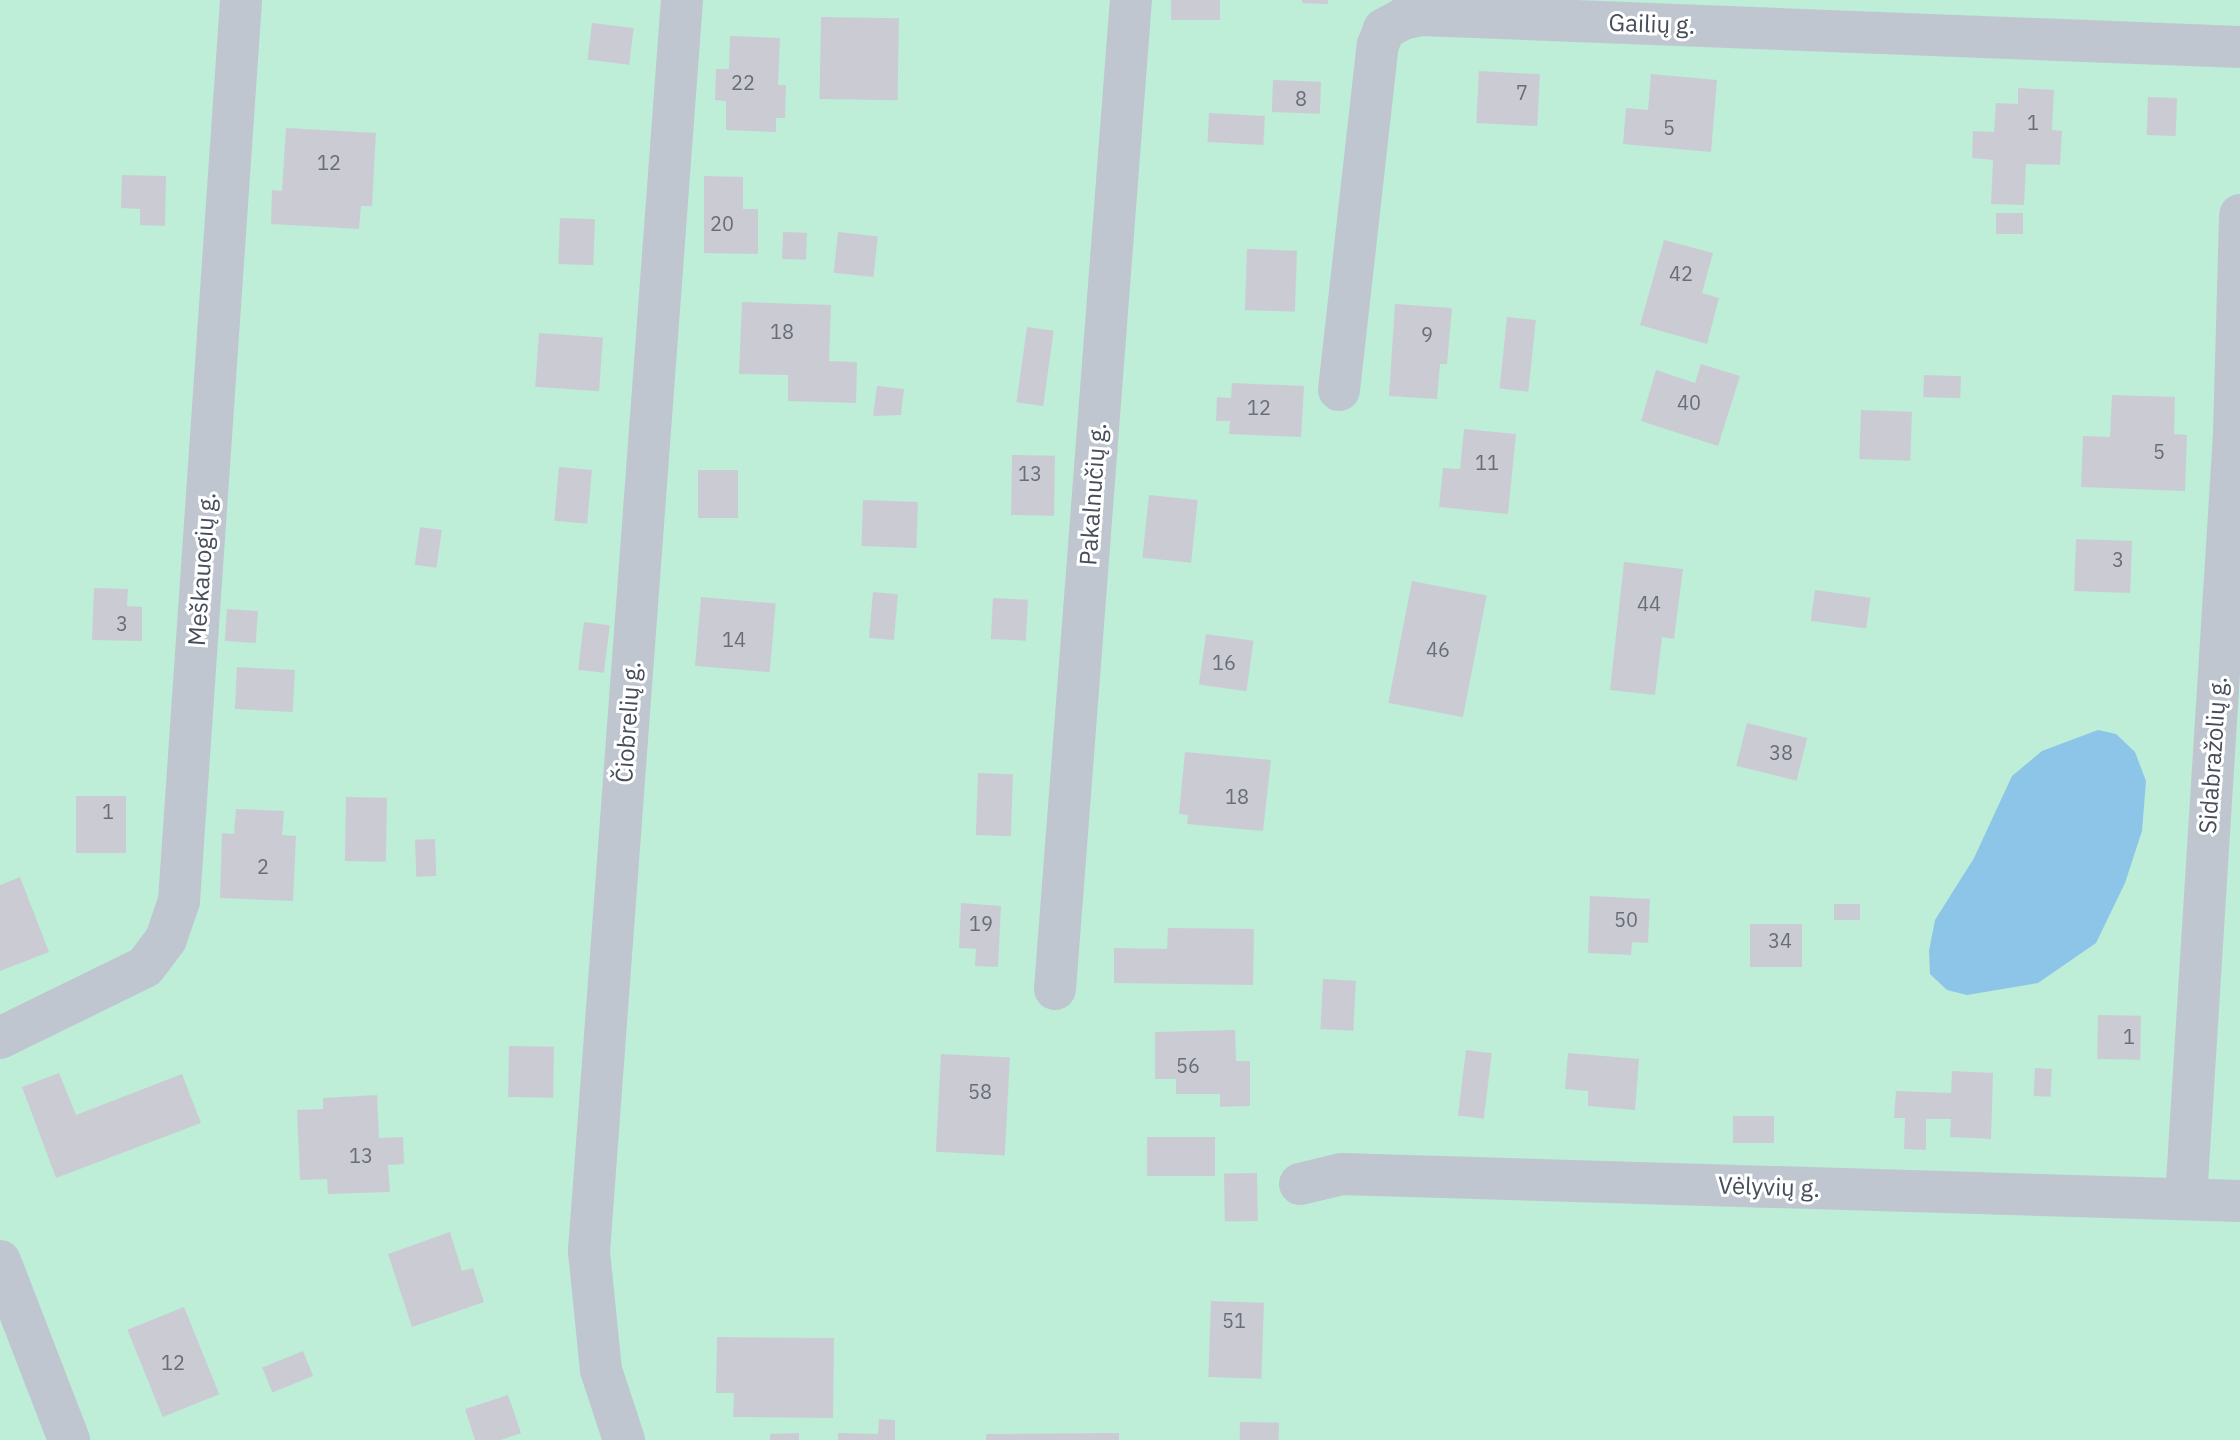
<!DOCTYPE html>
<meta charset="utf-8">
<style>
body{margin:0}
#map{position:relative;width:2240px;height:1440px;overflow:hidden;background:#f1eeee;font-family:"IBM Plex Sans",sans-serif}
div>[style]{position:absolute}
.green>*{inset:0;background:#beedd8;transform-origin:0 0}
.water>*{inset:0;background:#8dc5e8}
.building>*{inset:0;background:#cbccd3;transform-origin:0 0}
.street>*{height:42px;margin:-21px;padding:0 21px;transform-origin:21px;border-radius:21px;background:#bfc6d0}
span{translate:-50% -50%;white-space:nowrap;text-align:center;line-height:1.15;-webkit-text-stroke:6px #fff;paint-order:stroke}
.number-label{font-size:20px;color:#686e79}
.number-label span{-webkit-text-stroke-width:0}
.street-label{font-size:24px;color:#474e5b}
</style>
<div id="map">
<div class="green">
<i style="left:0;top:0;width:2240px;height:1440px"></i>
</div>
<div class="water">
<i style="clip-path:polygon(2098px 730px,2116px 734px,2135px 752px,2146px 781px,2142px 831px,2125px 883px,2096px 943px,2038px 983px,1967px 995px,1947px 990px,1930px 974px,1929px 951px,1935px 920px,1974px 858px,2012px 776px,2042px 751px)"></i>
</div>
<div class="building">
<i style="left:1171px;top:0;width:49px;height:20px"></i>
<i style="clip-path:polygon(1302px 0,1328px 0,1328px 4px,1302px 3px)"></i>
<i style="left:821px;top:17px;width:78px;height:82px;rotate:1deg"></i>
<i style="left:592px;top:23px;width:42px;height:37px;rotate:7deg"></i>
<i style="clip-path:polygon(730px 36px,780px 38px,778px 85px,786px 85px,785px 118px,776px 118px,776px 132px,726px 130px,726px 101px,715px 100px,716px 69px,729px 69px)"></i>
<i style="left:1479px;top:71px;width:61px;height:52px;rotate:3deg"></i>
<i style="clip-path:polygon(1651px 74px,1717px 80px,1711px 152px,1623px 144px,1626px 108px,1648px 110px)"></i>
<i style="left:1273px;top:80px;width:48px;height:32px;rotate:2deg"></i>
<i style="clip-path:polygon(2018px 88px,2054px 90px,2052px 130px,2062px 131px,2060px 165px,2026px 164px,2024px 205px,1991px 204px,1993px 160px,1972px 158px,1973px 131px,1994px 132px,1996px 103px,2018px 104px)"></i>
<i style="left:2148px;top:97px;width:29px;height:38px;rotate:2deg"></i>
<i style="left:1209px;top:113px;width:56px;height:29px;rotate:3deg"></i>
<i style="clip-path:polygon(286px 128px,376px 133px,372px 206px,361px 206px,359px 229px,271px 224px,272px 190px,282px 191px)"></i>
<i style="clip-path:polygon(122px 175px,166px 176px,165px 226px,140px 225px,140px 209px,121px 208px)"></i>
<i style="clip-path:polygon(704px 176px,743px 177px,743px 209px,758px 209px,758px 254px,704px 253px)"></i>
<i style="left:1996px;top:213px;width:27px;height:21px"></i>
<i style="left:560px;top:218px;width:35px;height:46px;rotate:2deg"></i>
<i style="left:783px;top:232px;width:24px;height:27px;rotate:2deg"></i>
<i style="left:838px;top:232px;width:40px;height:41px;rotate:6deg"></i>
<i style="clip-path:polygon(1664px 240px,1713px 253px,1702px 293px,1719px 298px,1707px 344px,1640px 325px)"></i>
<i style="left:1247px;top:249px;width:50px;height:61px;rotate:2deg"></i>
<i style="clip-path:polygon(742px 302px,831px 305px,829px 361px,857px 362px,856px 403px,788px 401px,788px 375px,739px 374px)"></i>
<i style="clip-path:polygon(1395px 304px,1452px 308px,1447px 364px,1440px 364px,1437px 399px,1389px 396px)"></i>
<i style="left:1507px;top:317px;width:29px;height:72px;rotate:6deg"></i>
<i style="left:1027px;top:327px;width:27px;height:76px;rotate:8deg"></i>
<i style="left:539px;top:333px;width:64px;height:54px;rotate:4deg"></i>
<i style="clip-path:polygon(1701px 364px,1740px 376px,1718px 446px,1641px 421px,1656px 370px,1695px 383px)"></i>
<i style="left:1924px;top:375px;width:37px;height:22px;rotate:2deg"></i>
<i style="clip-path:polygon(1232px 383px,1304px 386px,1301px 437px,1229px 434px,1230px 421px,1216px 421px,1217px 397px,1231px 398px)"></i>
<i style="clip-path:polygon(877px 386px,904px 389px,901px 415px,873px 416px)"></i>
<i style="clip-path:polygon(2112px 395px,2175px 397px,2174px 434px,2187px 435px,2185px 491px,2081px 487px,2083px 436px,2110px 437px)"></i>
<i style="left:1861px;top:410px;width:51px;height:49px;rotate:2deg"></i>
<i style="clip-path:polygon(1464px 429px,1516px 434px,1508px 514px,1439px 507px,1443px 468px,1460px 469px)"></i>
<i style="left:1012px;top:455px;width:43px;height:60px;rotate:1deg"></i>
<i style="left:559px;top:467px;width:33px;height:54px;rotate:5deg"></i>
<i style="left:698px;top:470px;width:40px;height:48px"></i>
<i style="left:1149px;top:495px;width:49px;height:63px;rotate:6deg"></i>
<i style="left:863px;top:500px;width:55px;height:46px;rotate:2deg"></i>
<i style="left:420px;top:527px;width:22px;height:38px;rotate:8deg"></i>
<i style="left:2076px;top:539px;width:56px;height:52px;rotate:2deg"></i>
<i style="clip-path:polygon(1624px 562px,1683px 569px,1674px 639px,1662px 637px,1655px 695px,1610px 690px)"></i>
<i style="left:1412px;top:581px;width:76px;height:124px;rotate:11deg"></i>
<i style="clip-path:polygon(94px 588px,128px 589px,127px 606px,142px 607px,142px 641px,92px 640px)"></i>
<i style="left:1815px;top:590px;width:56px;height:31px;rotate:8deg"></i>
<i style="left:873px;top:592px;width:25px;height:46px;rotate:5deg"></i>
<i style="left:701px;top:597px;width:75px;height:69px;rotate:5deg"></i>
<i style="left:993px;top:598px;width:35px;height:41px;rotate:3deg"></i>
<i style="left:227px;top:609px;width:31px;height:32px;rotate:4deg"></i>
<i style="left:584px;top:622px;width:26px;height:48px;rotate:7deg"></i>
<i style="left:1206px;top:634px;width:48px;height:51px;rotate:8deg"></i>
<i style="left:237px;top:667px;width:58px;height:42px;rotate:3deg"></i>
<i style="left:1747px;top:723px;width:62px;height:44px;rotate:14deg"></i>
<i style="clip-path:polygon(1185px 752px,1271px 760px,1263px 831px,1187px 824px,1188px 815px,1179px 814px)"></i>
<i style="left:978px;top:773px;width:35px;height:62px;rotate:2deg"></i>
<i style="left:76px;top:796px;width:50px;height:57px"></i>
<i style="left:346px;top:797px;width:41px;height:64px;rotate:1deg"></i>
<i style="clip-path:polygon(236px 809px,284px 811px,282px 835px,296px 836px,293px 901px,220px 898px,222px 833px,234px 834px)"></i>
<i style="left:435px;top:839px;width:37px;height:20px;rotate:88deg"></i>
<i style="clip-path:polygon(20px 877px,49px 952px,0 971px,0 885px)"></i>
<i style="clip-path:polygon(1590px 896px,1650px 899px,1648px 943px,1632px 942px,1631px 955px,1588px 953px)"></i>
<i style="clip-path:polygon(961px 903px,1001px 906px,998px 967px,975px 966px,976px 949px,959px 948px)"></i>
<i style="left:1860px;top:904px;width:16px;height:26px;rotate:90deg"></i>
<i style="left:1750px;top:924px;width:52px;height:43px"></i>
<i style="clip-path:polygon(1168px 928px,1254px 929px,1253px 985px,1114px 983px,1114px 948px,1167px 949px)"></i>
<i style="left:1323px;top:979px;width:33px;height:50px;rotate:3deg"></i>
<i style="left:2098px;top:1015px;width:43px;height:44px;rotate:1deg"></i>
<i style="clip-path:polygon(1235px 1030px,1236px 1061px,1250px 1061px,1250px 1106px,1220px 1107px,1220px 1094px,1176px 1094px,1176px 1079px,1155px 1079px,1155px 1032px)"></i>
<i style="left:509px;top:1046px;width:45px;height:51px;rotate:1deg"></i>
<i style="left:1466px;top:1050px;width:26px;height:66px;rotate:7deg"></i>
<i style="clip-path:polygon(1568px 1053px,1639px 1059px,1635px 1110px,1588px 1106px,1588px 1091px,1565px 1089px)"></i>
<i style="left:941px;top:1054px;width:69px;height:98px;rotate:3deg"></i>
<i style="left:2035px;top:1068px;width:17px;height:28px;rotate:3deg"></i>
<i style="clip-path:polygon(1952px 1071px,1993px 1073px,1991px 1139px,1950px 1137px,1951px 1119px,1926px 1119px,1926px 1150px,1904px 1149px,1905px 1118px,1894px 1118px,1896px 1091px,1951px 1093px)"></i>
<i style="clip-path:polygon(59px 1073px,76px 1115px,182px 1074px,201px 1123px,56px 1178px,22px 1087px)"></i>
<i style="clip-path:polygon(377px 1095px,379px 1138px,403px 1137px,404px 1164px,388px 1165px,390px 1192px,328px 1194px,327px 1179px,300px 1180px,297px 1110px,323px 1109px,323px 1098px)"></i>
<i style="left:1733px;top:1116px;width:41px;height:27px"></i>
<i style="left:1147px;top:1137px;width:68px;height:39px"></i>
<i style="left:1257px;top:1173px;width:48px;height:33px;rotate:89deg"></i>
<i style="clip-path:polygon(450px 1232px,462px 1271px,473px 1268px,484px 1302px,412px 1327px,388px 1254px)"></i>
<i style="left:1211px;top:1301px;width:53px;height:76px;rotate:2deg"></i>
<i style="left:184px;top:1307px;width:94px;height:61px;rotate:68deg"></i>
<i style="clip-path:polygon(717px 1337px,834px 1338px,833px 1418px,733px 1417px,734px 1393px,716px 1393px)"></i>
<i style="left:303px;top:1351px;width:27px;height:44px;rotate:68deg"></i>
<i style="clip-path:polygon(508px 1395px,521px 1433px,501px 1440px,475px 1440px,465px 1409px)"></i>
<i style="clip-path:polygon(879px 1419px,895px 1420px,895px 1440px,838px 1440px,838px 1433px,878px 1434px)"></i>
<i style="left:1240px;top:1422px;width:39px;height:18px;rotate:1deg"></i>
<i style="clip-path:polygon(799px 1433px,799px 1440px,770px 1440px,770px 1434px)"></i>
<i style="clip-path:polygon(1119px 1433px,1119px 1440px,986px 1440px,986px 1434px)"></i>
</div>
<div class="street">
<i style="left:1339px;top:390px;width:347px;rotate:-83.6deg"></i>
<i style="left:1378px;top:45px;width:17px;rotate:-69deg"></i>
<i style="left:1384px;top:29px;width:21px;rotate:-28deg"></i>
<i style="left:1403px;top:19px;width:19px;rotate:-12deg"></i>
<i style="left:1422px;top:15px;width:819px;rotate:2.24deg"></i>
<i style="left:1055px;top:989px;width:992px;rotate:-85.61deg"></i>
<i style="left:0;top:1038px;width:161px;rotate:-26.1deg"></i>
<i style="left:145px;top:967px;width:35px;rotate:-53deg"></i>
<i style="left:166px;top:939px;width:40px;rotate:-71.1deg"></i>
<i style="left:179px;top:901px;width:903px;rotate:-86.06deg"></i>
<i style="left:1300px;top:1184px;width:43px;rotate:-13.4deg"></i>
<i style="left:1342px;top:1174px;width:898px;rotate:1.72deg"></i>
<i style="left:2186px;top:1199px;width:768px;rotate:-86.41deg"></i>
<i style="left:2234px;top:433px;width:218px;rotate:-88.4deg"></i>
<i style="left:0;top:1261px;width:192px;rotate:68.9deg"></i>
<i style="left:624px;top:1440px;width:74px;rotate:-108.2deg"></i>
<i style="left:601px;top:1370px;width:120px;rotate:-95.8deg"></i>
<i style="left:589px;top:1251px;width:1254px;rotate:-85.75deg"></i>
</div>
<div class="number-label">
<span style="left:743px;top:82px">22</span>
<span style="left:1522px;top:92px">7</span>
<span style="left:1301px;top:98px">8</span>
<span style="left:2033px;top:122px">1</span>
<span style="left:1669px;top:127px">5</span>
<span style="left:329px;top:162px">12</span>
<span style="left:722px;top:223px">20</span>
<span style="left:1681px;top:273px">42</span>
<span style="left:782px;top:331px">18</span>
<span style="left:1427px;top:334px">9</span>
<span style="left:1689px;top:402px">40</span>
<span style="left:1259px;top:407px">12</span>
<span style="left:2159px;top:451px">5</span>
<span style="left:1487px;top:462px">11</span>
<span style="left:1030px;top:473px">13</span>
<span style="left:2118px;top:559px">3</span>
<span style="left:1649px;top:603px">44</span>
<span style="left:122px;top:623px">3</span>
<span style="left:734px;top:639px">14</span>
<span style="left:1438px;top:649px">46</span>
<span style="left:1224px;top:662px">16</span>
<span style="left:1781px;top:752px">38</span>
<span style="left:1237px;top:796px">18</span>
<span style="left:108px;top:811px">1</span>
<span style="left:263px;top:866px">2</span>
<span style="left:1626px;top:919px">50</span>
<span style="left:981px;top:923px">19</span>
<span style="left:1780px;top:940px">34</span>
<span style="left:2129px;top:1036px">1</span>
<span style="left:1188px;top:1065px">56</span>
<span style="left:980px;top:1091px">58</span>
<span style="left:361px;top:1155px">13</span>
<span style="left:1234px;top:1320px">51</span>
<span style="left:173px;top:1362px">12</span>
</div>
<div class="street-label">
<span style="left:1652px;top:24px;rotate:2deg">Gailių g.</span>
<span style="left:1093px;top:494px;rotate:-86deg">Pakalnučių g.</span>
<span style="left:202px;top:569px;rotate:-86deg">Meškauogių g.</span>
<span style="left:628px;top:722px;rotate:-86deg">Čiobrelių g.</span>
<span style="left:2213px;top:755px;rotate:-86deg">Sidabražolių g.</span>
<span style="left:1769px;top:1187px;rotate:2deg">Vėlyvių g.</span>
</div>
</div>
